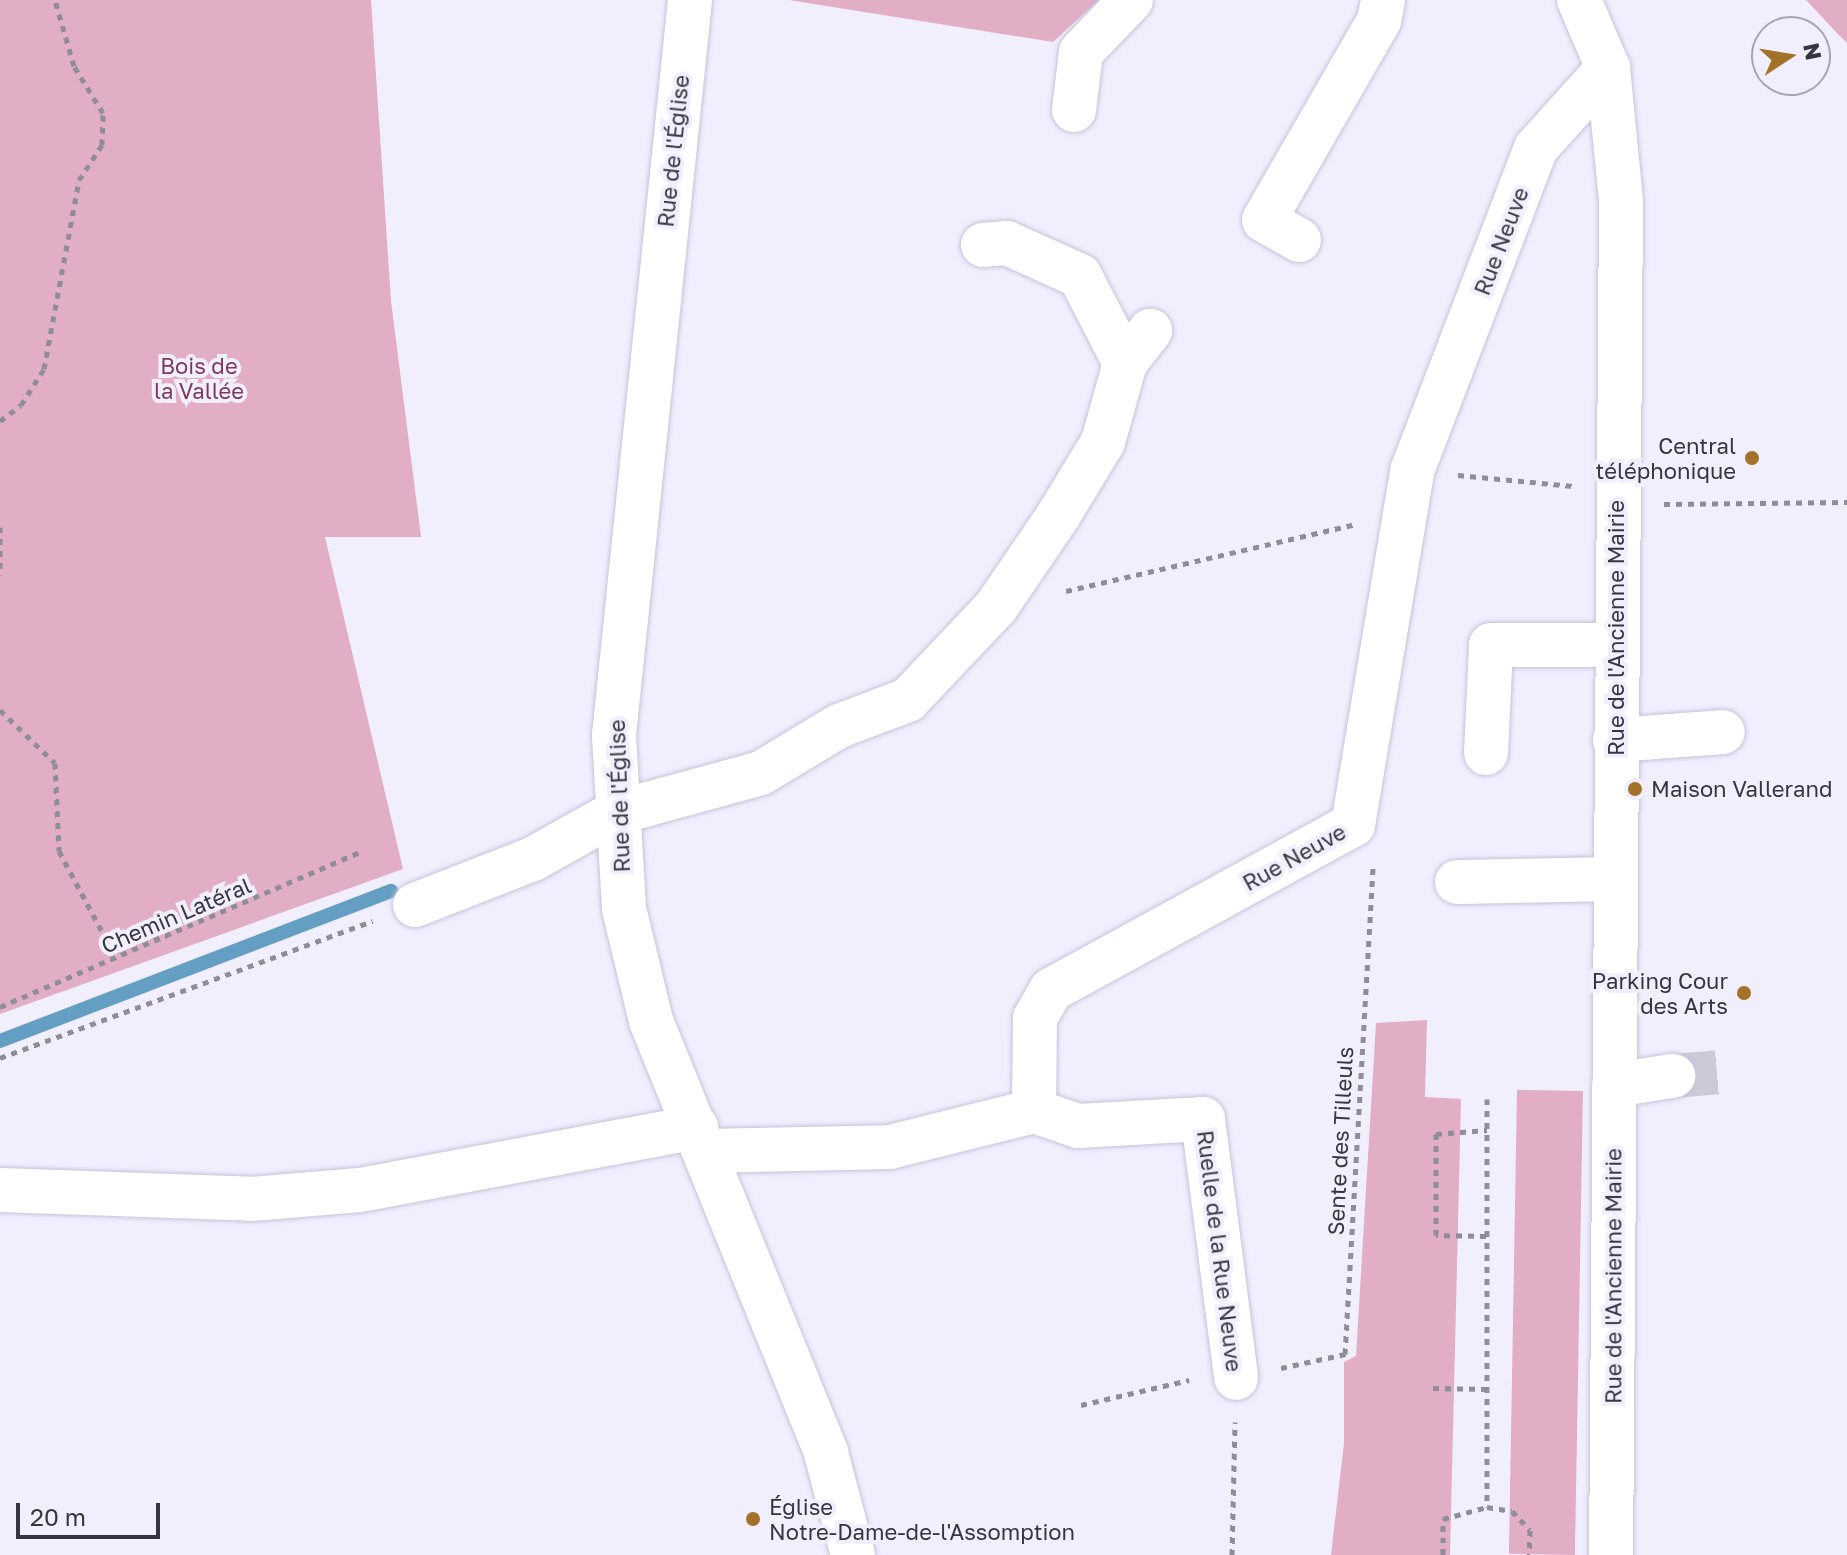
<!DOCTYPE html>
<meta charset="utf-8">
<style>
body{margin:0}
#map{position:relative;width:1847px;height:1555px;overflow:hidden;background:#f1effe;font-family:"Golos Text",sans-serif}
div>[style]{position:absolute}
.green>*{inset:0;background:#e1aec6;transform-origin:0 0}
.stream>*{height:14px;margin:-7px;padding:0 7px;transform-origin:7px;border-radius:7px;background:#649ec3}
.minor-tunnel>*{height:44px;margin-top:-22px;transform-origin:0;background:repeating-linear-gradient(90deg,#cccad8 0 44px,transparent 0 66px)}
.path>*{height:5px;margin-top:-2.5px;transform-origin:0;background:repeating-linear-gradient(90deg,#8f8d9a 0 6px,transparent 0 12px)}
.roads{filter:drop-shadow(0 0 2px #c6c3da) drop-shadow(0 0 2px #c6c3da)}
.minor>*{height:44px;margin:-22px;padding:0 22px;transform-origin:22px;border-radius:22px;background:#fff}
.dots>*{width:22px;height:22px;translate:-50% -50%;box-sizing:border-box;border:4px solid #f1effe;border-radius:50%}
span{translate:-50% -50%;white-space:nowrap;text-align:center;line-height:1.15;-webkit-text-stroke:8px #f1effe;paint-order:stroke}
.street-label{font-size:22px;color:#37353f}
.park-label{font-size:22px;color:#81385f}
.poi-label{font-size:22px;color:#37353f}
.right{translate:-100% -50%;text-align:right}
.left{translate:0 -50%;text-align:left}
.north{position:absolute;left:1751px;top:16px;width:80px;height:80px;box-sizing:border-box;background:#f1effe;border:2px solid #a7a5b2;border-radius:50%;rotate:78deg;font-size:22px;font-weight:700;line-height:32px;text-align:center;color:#37353f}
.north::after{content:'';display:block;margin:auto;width:28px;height:36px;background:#a37127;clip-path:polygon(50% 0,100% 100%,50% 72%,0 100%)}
.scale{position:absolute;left:16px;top:1503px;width:144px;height:36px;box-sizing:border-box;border:4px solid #37353f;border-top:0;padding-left:10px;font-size:24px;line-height:28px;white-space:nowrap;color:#37353f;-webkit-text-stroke:6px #f1effe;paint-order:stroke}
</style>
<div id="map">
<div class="green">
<i style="clip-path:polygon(0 0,371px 0,391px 301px,421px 537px,325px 537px,403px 869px,0 1014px)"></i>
<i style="clip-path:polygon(789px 0,1099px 0,1053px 42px)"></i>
<i style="clip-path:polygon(1806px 0,1847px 0,1847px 43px,1837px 33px)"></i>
<i style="clip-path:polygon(1427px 1020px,1425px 1097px,1461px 1099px,1450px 1555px,1331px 1555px,1344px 1443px,1344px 1362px,1356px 1356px,1376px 1023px)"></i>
<i style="left:1583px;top:1091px;width:464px;height:66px;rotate:91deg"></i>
</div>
<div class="stream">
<i style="left:0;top:1041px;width:419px;rotate:-21deg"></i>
</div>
<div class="minor-tunnel">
<i style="left:1673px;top:1076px;width:58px;rotate:-4.9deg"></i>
</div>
<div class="path">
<i style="left:0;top:421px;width:26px;rotate:-37deg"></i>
<i style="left:21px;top:405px;width:43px;rotate:-57.4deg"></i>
<i style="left:44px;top:369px;width:192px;rotate:-79.5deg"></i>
<i style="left:79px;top:180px;width:42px;rotate:-56.7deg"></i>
<i style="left:102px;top:145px;width:32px;rotate:-88deg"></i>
<i style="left:103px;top:113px;width:55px;rotate:-121.7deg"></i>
<i style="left:74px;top:66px;width:69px;rotate:-106.1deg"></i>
<i style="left:1458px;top:475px;width:115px;rotate:5.5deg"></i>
<i style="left:1664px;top:504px;width:183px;rotate:-0.6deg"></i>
<i style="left:0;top:527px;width:48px;rotate:90deg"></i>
<i style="left:1066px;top:591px;width:298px;rotate:-13deg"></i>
<i style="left:0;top:710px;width:76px;rotate:43.9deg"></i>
<i style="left:55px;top:763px;width:88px;rotate:87.4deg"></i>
<i style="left:59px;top:851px;width:98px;rotate:61.9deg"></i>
<i style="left:105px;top:937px;width:61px;rotate:-0.9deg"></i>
<i style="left:0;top:1007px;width:396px;rotate:-23.3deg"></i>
<i style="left:0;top:1058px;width:397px;rotate:-20.2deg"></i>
<i style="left:1487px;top:1099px;width:408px;rotate:90deg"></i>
<i style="left:1486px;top:1236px;width:50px;rotate:-178.9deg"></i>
<i style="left:1436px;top:1235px;width:101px;rotate:-90deg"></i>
<i style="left:1436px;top:1134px;width:51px;rotate:-4.5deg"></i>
<i style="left:1281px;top:1368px;width:66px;rotate:-12.3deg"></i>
<i style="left:1345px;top:1354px;width:488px;rotate:-86.7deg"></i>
<i style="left:1433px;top:1388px;width:53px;rotate:1.1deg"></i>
<i style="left:1081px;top:1405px;width:111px;rotate:-13deg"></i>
<i style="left:1232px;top:1555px;width:133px;rotate:-88.7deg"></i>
<i style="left:1443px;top:1555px;width:36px;rotate:-90deg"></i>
<i style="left:1443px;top:1519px;width:46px;rotate:-15.3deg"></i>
<i style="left:1487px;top:1507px;width:25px;rotate:9deg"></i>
<i style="left:1512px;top:1511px;width:26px;rotate:47deg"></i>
<i style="left:1530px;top:1530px;width:25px;rotate:92deg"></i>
</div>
<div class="roads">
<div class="minor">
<i style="left:690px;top:0;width:739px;rotate:95.9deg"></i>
<i style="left:614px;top:735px;width:174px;rotate:86.7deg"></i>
<i style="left:624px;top:909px;width:115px;rotate:76.4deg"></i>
<i style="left:651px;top:1021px;width:466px;rotate:67.9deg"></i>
<i style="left:826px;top:1453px;width:106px;rotate:75.2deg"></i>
<i style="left:1579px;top:0;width:74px;rotate:66.9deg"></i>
<i style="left:1608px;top:68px;width:134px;rotate:84.4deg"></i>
<i style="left:1621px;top:201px;width:1354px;rotate:90.42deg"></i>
<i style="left:1074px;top:110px;width:58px;rotate:-83.1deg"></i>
<i style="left:1081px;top:52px;width:72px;rotate:-46.1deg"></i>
<i style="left:1299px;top:240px;width:40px;rotate:-150.3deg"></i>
<i style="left:1264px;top:220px;width:230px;rotate:-60deg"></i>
<i style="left:1379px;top:21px;width:21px;rotate:-79deg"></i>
<i style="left:983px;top:245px;width:24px;rotate:-5deg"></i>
<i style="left:1007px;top:243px;width:80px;rotate:24.3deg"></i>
<i style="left:1080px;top:276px;width:98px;rotate:62.7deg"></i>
<i style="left:1615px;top:740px;width:108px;rotate:-4.2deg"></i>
<i style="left:1486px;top:753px;width:108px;rotate:-87.3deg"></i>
<i style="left:1491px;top:645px;width:125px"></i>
<i style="left:1457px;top:882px;width:158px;rotate:-1.1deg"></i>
<i style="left:415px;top:905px;width:127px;rotate:-21.3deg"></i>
<i style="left:533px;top:859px;width:94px;rotate:-29.3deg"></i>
<i style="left:615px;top:813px;width:151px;rotate:-15.3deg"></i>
<i style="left:761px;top:773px;width:91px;rotate:-31.1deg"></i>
<i style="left:839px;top:726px;width:74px;rotate:-20.6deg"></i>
<i style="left:908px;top:700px;width:128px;rotate:-46.6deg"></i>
<i style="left:996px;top:607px;width:110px;rotate:-55.7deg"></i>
<i style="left:1058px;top:516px;width:87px;rotate:-58.7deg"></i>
<i style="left:1103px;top:442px;width:82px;rotate:-74.4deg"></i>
<i style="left:1125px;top:363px;width:41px;rotate:-52deg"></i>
<i style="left:1614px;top:1085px;width:60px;rotate:-8.7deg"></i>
<i style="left:1034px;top:1111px;width:93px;rotate:-89.4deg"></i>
<i style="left:1035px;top:1018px;width:32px;rotate:-60deg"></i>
<i style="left:1051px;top:990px;width:344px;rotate:-28.7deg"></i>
<i style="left:1353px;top:825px;width:359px;rotate:-80.5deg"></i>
<i style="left:1412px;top:471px;width:346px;rotate:-69deg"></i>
<i style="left:1536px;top:148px;width:108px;rotate:-48deg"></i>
<i style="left:1034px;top:1111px;width:46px;rotate:18.8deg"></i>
<i style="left:1078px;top:1126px;width:125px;rotate:-3.2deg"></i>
<i style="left:1203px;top:1119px;width:261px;rotate:82.7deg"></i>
<i style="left:705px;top:1151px;width:185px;rotate:-1.2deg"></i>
<i style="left:890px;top:1147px;width:148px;rotate:-14deg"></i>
<i style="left:0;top:1190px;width:252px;rotate:2deg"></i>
<i style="left:252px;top:1199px;width:108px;rotate:-4.8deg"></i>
<i style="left:360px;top:1190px;width:342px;rotate:-10.6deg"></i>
</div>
</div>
<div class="dots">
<i style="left:1752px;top:458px;background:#a37127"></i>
<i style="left:1635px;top:789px;background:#a37127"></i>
<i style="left:1744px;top:993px;background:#a37127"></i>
<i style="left:753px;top:1519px;background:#a37127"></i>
</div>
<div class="street-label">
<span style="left:673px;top:151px;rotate:-84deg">Rue de l'Église</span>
<span style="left:1501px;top:241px;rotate:-69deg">Rue Neuve</span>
<span style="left:1616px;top:628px;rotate:-90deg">Rue de l'Ancienne Mairie</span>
<span style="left:619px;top:796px;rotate:-92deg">Rue de l'Église</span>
<span style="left:1294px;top:857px;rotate:-29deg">Rue Neuve</span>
<span style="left:176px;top:915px;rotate:-23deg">Chemin Latéral</span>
<span style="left:1340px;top:1141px;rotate:-87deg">Sente des Tilleuls</span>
<span style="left:1220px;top:1251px;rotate:83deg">Ruelle de la Rue Neuve</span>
<span style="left:1613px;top:1276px;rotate:-90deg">Rue de l'Ancienne Mairie</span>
</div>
<div class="park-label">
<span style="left:199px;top:378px">Bois de<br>la Vallée</span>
</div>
<div class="poi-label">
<span class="right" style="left:1736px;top:458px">Central<br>téléphonique</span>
<span class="left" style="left:1651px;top:789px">Maison Vallerand</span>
<span class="right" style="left:1728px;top:993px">Parking Cour<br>des Arts</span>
<span class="left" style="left:769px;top:1519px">Église<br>Notre-Dame-de-l'Assomption</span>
</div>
<div class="north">N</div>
<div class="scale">20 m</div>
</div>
